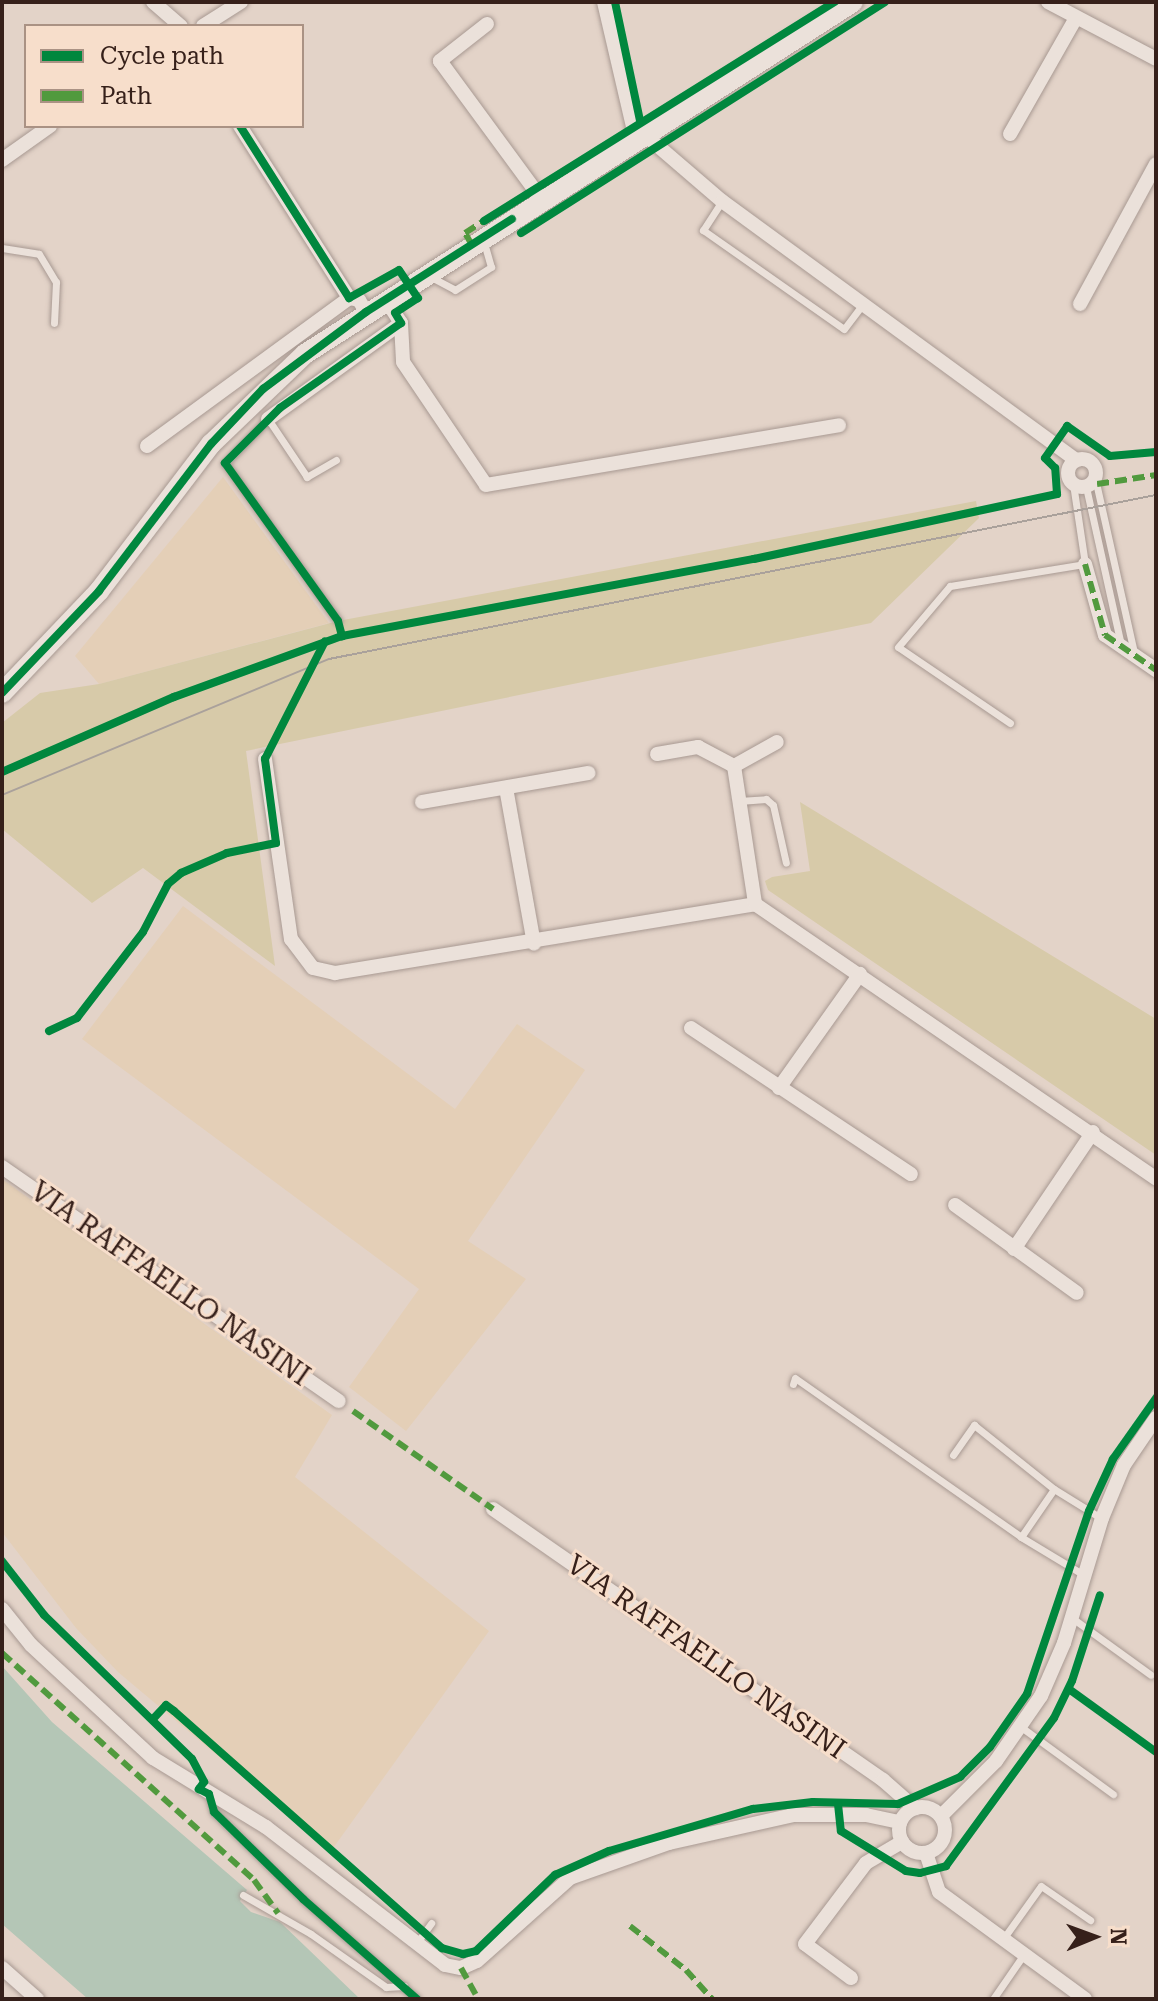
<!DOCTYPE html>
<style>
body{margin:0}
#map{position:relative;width:1158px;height:2001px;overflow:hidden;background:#e3d3c8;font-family:"Roboto Serif",serif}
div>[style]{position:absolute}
.farmland>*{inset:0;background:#e4cfb7}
.green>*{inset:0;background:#d7caa9}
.water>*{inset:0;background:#b4c6b6}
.roads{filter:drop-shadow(0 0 2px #a89992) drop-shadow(0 0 2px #a89992)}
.lane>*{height:7px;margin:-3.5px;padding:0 3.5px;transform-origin:3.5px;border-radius:3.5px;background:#ebe1da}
.street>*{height:14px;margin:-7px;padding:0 7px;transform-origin:7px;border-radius:7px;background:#ebe1da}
.street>.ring{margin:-7px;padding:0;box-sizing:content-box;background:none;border:14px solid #ebe1da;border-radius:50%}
.secondary>*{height:20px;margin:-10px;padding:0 10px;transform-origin:10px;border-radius:10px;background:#ebe1da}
.tram>*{height:2px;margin:-1px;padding:0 1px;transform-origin:1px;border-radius:1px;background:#aaa19b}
.quiet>*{height:6px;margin-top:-3px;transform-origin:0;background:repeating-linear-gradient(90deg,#519a3e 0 12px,transparent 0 18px)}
.cycleway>*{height:8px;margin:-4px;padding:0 4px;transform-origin:4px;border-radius:4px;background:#00873e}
span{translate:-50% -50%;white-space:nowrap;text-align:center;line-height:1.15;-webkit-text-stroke:6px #f7decb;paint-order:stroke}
.street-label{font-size:28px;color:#36201a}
.frame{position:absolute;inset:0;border:4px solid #36201a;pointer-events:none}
.legend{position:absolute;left:24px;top:24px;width:280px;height:104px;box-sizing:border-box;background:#f7decb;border:2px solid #aa9284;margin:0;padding:10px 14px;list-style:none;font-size:24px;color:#36201a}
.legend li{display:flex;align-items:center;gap:16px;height:40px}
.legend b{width:40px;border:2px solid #aa9284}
.north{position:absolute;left:1054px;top:1897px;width:80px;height:80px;-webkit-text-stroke:6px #f7decb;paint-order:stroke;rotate:89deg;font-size:22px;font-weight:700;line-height:32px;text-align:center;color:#36201a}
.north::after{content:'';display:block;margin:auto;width:28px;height:36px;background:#36201a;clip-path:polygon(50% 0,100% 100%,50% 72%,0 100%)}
</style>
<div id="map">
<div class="farmland">
<i style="clip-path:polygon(223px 477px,329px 623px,99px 684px,75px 656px)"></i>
<i style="clip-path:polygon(183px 906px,455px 1109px,517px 1024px,585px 1070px,468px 1241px,526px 1279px,406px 1431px,349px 1387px,419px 1289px,82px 1039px)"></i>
<i style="clip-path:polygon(2px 1179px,332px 1415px,295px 1477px,489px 1631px,331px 1851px,118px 1672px,76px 1628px,2px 1532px)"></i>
</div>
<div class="green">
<i style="clip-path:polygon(976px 501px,979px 518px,871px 623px,246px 751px,275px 966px,143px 868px,92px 903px,2px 829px,2px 723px,40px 693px,99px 684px,338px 621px)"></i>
<i style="clip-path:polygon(800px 802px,1156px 1019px,1156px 1155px,768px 890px,765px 881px,772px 877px,810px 871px)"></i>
</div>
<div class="water">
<i style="clip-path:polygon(2px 1666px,52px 1722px,247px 1890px,240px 1901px,251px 1912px,280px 1922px,360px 1999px,88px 1999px,2px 1924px)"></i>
</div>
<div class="roads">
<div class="lane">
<i style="left:722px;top:201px;width:35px;rotate:123deg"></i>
<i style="left:703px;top:230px;width:172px;rotate:35.1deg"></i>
<i style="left:844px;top:329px;width:30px;rotate:-53deg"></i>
<i style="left:2px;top:248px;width:37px;rotate:9deg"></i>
<i style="left:39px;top:254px;width:33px;rotate:59deg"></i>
<i style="left:56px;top:282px;width:41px;rotate:92.8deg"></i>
<i style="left:431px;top:277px;width:27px;rotate:28deg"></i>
<i style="left:455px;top:290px;width:43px;rotate:-32.6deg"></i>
<i style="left:491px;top:267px;width:26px;rotate:-106deg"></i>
<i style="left:336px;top:460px;width:34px;rotate:150deg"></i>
<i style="left:307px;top:477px;width:70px;rotate:-123.9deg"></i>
<i style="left:268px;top:419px;width:62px;rotate:134.3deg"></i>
<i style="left:225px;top:463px;width:194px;rotate:54.4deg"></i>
<i style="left:1095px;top:478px;width:179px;rotate:77.4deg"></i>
<i style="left:1086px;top:487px;width:162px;rotate:77.5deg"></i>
<i style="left:1010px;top:723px;width:135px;rotate:-145.8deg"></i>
<i style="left:898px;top:647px;width:80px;rotate:-49.6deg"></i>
<i style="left:950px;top:586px;width:137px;rotate:-9.3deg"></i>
<i style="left:1085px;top:564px;width:81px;rotate:-98.5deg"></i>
<i style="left:739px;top:801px;width:27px;rotate:-4deg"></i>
<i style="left:766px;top:799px;width:9px;rotate:41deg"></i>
<i style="left:773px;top:805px;width:59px;rotate:77.4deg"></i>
<i style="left:793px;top:1384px;width:6px;rotate:-72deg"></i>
<i style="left:795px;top:1378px;width:276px;rotate:35.1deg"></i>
<i style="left:1021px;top:1537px;width:74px;rotate:31.1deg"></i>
<i style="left:953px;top:1455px;width:37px;rotate:-55deg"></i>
<i style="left:974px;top:1425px;width:102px;rotate:38.7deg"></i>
<i style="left:1054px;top:1489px;width:55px;rotate:31.7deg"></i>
<i style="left:1021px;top:1537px;width:58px;rotate:-55.5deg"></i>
<i style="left:1072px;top:1618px;width:97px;rotate:35.8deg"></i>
<i style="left:1021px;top:1727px;width:114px;rotate:36.1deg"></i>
<i style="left:209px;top:1795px;width:18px;rotate:74deg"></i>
<i style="left:214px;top:1812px;width:124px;rotate:44.3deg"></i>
<i style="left:303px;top:1899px;width:152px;rotate:41.3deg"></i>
<i style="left:243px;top:1895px;width:78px;rotate:29.8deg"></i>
<i style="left:311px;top:1934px;width:92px;rotate:35.2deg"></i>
<i style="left:386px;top:1987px;width:18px;rotate:-3deg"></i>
<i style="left:1003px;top:1939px;width:65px;rotate:-54.4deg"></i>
<i style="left:1041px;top:1886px;width:60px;rotate:34.8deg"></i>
<i style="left:416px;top:1944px;width:26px;rotate:-54deg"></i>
<i style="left:993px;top:1999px;width:55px;rotate:-55.4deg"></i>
</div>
<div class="street">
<i style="left:153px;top:2px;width:37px;rotate:41deg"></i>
<i style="left:604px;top:2px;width:141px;rotate:76.9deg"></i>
<i style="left:1048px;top:2px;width:122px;rotate:27.8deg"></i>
<i style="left:487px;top:24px;width:60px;rotate:141.8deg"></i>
<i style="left:440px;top:61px;width:172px;rotate:53.7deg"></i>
<i style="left:203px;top:26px;width:45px;rotate:-32.3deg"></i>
<i style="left:240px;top:126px;width:204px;rotate:57.6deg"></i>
<i style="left:644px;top:134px;width:103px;rotate:40.7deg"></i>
<i style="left:722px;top:201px;width:439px;rotate:36.2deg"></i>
<i style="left:1010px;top:134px;width:133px;rotate:-60.4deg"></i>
<i style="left:2px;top:160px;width:59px;rotate:-35.3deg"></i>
<i style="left:386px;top:300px;width:27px;rotate:57deg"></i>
<i style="left:401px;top:323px;width:39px;rotate:87deg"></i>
<i style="left:403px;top:362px;width:148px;rotate:56deg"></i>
<i style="left:486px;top:485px;width:358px;rotate:-9.6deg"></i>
<i style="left:1080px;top:304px;width:159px;rotate:-61.5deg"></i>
<i style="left:268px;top:419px;width:164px;rotate:-35.8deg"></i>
<i style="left:147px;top:446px;width:250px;rotate:-36.2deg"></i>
<i style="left:349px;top:298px;width:10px;rotate:11deg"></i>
<i style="left:359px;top:300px;width:14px;rotate:60deg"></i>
<i class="ring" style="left:1068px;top:459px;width:14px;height:14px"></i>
<i style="left:1085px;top:564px;width:74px;rotate:74.3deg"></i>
<i style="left:1105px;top:635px;width:62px;rotate:34.5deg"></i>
<i style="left:657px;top:754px;width:42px;rotate:-9.7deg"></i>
<i style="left:698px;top:747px;width:41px;rotate:27.8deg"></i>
<i style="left:734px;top:766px;width:49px;rotate:-29.2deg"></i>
<i style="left:265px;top:759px;width:182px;rotate:81.8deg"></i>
<i style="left:291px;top:939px;width:36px;rotate:53deg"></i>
<i style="left:313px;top:968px;width:23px;rotate:13deg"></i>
<i style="left:335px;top:973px;width:426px;rotate:-9.3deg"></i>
<i style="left:755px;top:904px;width:486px;rotate:34.4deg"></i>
<i style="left:734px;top:766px;width:140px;rotate:81.3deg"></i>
<i style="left:506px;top:788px;width:158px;rotate:79.8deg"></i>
<i style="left:422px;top:802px;width:169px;rotate:-9.9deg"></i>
<i style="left:691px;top:1028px;width:264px;rotate:33.6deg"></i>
<i style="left:779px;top:1088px;width:140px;rotate:-54.6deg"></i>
<i style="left:2px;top:1167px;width:410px;rotate:34.8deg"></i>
<i style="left:955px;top:1205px;width:150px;rotate:35.8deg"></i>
<i style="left:1014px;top:1249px;width:141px;rotate:-56deg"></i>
<i style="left:493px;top:1509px;width:475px;rotate:34.8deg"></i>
<i style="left:883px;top:1780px;width:43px;rotate:41.2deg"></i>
<i style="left:2px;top:1609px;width:46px;rotate:51.1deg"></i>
<i style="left:31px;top:1645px;width:166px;rotate:42.8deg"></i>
<i style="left:153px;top:1758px;width:132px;rotate:31.4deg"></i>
<i style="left:266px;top:1827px;width:226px;rotate:37.6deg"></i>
<i style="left:445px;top:1965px;width:16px;rotate:11deg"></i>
<i style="left:461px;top:1968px;width:17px;rotate:-24deg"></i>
<i style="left:477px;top:1961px;width:125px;rotate:-41.7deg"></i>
<i style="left:570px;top:1878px;width:105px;rotate:-19.5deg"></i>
<i style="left:669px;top:1843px;width:127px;rotate:-12.7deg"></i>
<i style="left:793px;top:1815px;width:73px"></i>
<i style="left:866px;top:1815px;width:35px;rotate:12deg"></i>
<i class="ring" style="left:899px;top:1807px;width:32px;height:32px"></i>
<i style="left:941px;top:1816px;width:78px;rotate:-45deg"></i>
<i style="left:996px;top:1761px;width:79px;rotate:-55.3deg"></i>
<i style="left:1041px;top:1696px;width:58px;rotate:-66.5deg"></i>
<i style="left:1064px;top:1643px;width:131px;rotate:-73.1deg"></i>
<i style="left:1102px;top:1518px;width:57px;rotate:-67.5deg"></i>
<i style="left:1124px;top:1465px;width:57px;rotate:-55.8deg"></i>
<i style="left:926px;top:1853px;width:41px;rotate:71.6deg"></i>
<i style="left:939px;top:1892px;width:181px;rotate:36.2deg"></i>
<i style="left:2px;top:1968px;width:47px;rotate:41.5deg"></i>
<i style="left:851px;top:1978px;width:57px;rotate:-143.5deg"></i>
<i style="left:805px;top:1944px;width:101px;rotate:-53deg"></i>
<i style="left:866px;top:1863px;width:42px;rotate:-30.3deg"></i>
</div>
<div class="secondary">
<i style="left:2px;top:693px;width:141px;rotate:-46.4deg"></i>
<i style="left:99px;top:591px;width:185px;rotate:-52.7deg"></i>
<i style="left:211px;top:444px;width:130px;rotate:-43.8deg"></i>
<i style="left:305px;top:354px;width:651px;rotate:-32.71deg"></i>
</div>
</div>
<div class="tram">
<i style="left:2px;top:795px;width:354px;rotate:-22.6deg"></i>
<i style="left:329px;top:659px;width:843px;rotate:-11.22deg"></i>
</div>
<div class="quiet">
<i style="left:472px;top:245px;width:14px;rotate:-120deg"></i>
<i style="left:465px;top:233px;width:30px;rotate:-33deg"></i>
<i style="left:1097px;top:484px;width:60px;rotate:-8.7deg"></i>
<i style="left:1085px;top:564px;width:74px;rotate:74.3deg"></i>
<i style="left:1105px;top:635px;width:62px;rotate:34.5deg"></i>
<i style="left:353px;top:1411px;width:171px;rotate:35deg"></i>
<i style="left:2px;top:1653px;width:339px;rotate:42deg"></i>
<i style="left:254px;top:1880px;width:41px;rotate:54deg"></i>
<i style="left:630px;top:1926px;width:71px;rotate:38.2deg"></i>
<i style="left:686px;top:1970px;width:39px;rotate:48deg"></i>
<i style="left:461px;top:1968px;width:35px;rotate:61deg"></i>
</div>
<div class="cycleway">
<i style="left:615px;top:2px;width:122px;rotate:78.1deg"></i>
<i style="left:240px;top:126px;width:204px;rotate:57.6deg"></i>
<i style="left:349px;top:298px;width:57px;rotate:-29.2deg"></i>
<i style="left:399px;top:270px;width:34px;rotate:56deg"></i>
<i style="left:418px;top:298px;width:27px;rotate:147deg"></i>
<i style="left:395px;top:313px;width:12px;rotate:59deg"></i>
<i style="left:401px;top:323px;width:148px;rotate:144.9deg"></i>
<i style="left:280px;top:408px;width:78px;rotate:135deg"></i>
<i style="left:225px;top:463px;width:194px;rotate:54.4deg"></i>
<i style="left:338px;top:621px;width:16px;rotate:75deg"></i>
<i style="left:484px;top:221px;width:414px;rotate:-32deg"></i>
<i style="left:521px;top:233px;width:431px;rotate:-32.4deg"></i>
<i style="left:2px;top:693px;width:141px;rotate:-46.4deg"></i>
<i style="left:99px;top:591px;width:185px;rotate:-52.7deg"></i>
<i style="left:211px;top:444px;width:76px;rotate:-46.6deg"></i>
<i style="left:263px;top:389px;width:129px;rotate:-36.8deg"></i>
<i style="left:366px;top:312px;width:173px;rotate:-32.5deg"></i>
<i style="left:2px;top:772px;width:188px;rotate:-23.6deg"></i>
<i style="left:174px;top:697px;width:179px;rotate:-20deg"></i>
<i style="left:342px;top:636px;width:419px;rotate:-10.6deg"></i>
<i style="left:754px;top:559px;width:310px;rotate:-12.1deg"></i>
<i style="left:1057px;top:494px;width:26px;rotate:-94deg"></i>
<i style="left:1055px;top:468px;width:14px;rotate:-135deg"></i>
<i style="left:1045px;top:458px;width:39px;rotate:-55deg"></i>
<i style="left:1067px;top:426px;width:52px;rotate:34.9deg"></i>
<i style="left:1110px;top:456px;width:46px;rotate:-5deg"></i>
<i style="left:49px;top:1031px;width:31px;rotate:-25deg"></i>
<i style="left:77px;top:1018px;width:108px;rotate:-52.5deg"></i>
<i style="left:143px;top:932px;width:54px;rotate:-62.5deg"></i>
<i style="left:168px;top:884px;width:17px;rotate:-40deg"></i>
<i style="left:181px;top:873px;width:50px;rotate:-23.5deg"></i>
<i style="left:227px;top:853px;width:50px;rotate:-11.5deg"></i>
<i style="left:276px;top:843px;width:85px;rotate:-97.5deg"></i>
<i style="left:265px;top:759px;width:132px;rotate:-63deg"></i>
<i style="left:2px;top:1561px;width:68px;rotate:52.1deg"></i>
<i style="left:44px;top:1615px;width:206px;rotate:44.2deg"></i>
<i style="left:192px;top:1759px;width:26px;rotate:62deg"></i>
<i style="left:204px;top:1782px;width:9px;rotate:126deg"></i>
<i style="left:199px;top:1789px;width:11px;rotate:27deg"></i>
<i style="left:209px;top:1794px;width:19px;rotate:74deg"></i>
<i style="left:214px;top:1812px;width:124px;rotate:44.3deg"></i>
<i style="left:303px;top:1899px;width:152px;rotate:41.3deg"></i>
<i style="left:1069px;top:1689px;width:107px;rotate:35.9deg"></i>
<i style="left:153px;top:1719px;width:19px;rotate:-47deg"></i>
<i style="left:166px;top:1705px;width:10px;rotate:37deg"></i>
<i style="left:174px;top:1711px;width:358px;rotate:41.5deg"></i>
<i style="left:442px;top:1948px;width:22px;rotate:16deg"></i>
<i style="left:463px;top:1954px;width:13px;rotate:-13deg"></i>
<i style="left:476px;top:1951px;width:110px;rotate:-43.9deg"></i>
<i style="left:555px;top:1875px;width:59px;rotate:-24deg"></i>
<i style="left:609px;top:1851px;width:150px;rotate:-16.3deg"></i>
<i style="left:753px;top:1809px;width:60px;rotate:-6.7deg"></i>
<i style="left:813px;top:1802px;width:85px;rotate:1.3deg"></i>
<i style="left:898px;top:1804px;width:68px;rotate:-23.5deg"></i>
<i style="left:960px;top:1777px;width:42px;rotate:-45deg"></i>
<i style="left:990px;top:1747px;width:65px;rotate:-55.1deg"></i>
<i style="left:1027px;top:1694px;width:193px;rotate:-71.3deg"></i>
<i style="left:1089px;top:1511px;width:57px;rotate:-65.2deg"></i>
<i style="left:1113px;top:1459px;width:75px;rotate:-54.8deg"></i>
<i style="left:838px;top:1804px;width:27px;rotate:84deg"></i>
<i style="left:841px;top:1831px;width:76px;rotate:31.6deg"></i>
<i style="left:906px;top:1871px;width:14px;rotate:8deg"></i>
<i style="left:920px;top:1873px;width:27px;rotate:-15deg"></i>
<i style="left:946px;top:1866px;width:183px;rotate:-53.9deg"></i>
<i style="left:1054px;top:1718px;width:41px;rotate:-64.1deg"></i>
<i style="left:1072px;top:1681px;width:90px;rotate:-72deg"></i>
</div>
<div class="street-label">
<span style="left:170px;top:1284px;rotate:35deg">VIA RAFFAELLO NASINI</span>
<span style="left:706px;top:1657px;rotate:35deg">VIA RAFFAELLO NASINI</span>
</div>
<div class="frame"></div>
<ul class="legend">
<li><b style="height:10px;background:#00873e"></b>Cycle path</li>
<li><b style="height:10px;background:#519a3e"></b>Path</li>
</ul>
<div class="north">N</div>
</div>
